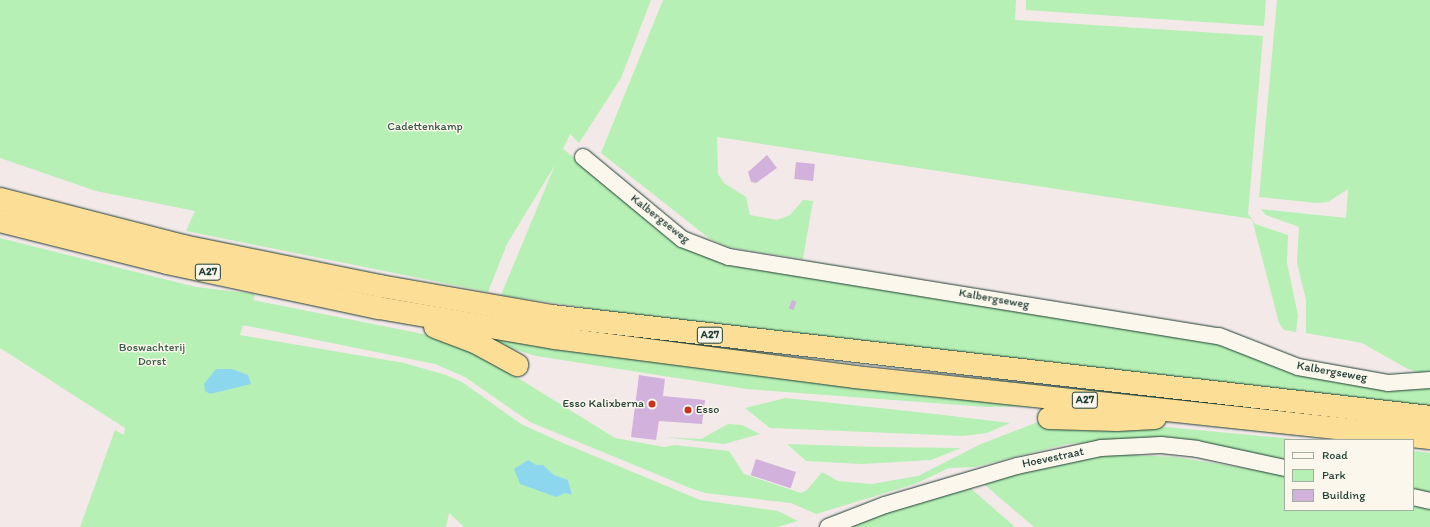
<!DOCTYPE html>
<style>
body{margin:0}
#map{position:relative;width:1430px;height:527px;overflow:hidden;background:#f3e9e9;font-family:Itim,sans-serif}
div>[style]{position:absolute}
.green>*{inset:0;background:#b6f0b4}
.water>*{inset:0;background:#8dd7ee}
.building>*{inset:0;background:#d2b1dc;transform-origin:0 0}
.roads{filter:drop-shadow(0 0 1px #1f3d34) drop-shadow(0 0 1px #1f3d34)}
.minor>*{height:16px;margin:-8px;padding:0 8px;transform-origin:8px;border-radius:8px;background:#fbf7ec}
.highway>*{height:22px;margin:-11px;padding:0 11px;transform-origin:11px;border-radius:11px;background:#fdde96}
.dots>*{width:11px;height:11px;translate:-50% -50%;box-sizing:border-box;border:2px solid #fbf7ec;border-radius:50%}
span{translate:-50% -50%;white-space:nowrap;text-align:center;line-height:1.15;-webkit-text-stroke:3px #fbf7ec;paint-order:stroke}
.shield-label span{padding:1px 3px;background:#fbf7ec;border:1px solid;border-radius:3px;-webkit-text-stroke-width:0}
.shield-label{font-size:11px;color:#1f3d34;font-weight:700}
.park-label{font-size:12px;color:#365847}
.street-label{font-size:12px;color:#1f3d34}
.poi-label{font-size:12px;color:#1f3d34}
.right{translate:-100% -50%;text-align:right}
.left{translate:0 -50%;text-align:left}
.legend{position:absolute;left:1284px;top:439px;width:130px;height:72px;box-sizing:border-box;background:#fbf7ec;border:1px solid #a3ada2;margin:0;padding:5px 7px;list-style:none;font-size:12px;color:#1f3d34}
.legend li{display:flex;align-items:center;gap:8px;height:20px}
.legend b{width:20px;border:1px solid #a3ada2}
</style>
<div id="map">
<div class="green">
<i style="clip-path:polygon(0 0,651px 0,621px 78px,579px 143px,570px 134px,563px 149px,681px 242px,1220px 341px,1284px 367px,1430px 383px,1430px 408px,670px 321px,501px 295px,555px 165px,507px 244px,488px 292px,186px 231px,195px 211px,96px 191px,0 158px)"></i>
<i style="clip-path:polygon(663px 0,1016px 0,1015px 20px,1263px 36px,1248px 214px,1252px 219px,1255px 224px,1288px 235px,1287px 263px,1298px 315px,1296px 332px,1284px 330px,1279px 323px,1252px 219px,717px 137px,718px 174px,724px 183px,746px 197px,750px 215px,777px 220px,790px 215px,803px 200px,813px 201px,803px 259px,728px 247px,710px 239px,601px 153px)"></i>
<i style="clip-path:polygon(1026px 0,1266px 0,1264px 26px,1026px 10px)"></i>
<i style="clip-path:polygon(1277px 0,1430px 0,1430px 371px,1418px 373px,1406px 368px,1362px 343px,1306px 333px,1306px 300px,1297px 263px,1299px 227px,1266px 215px,1261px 209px,1346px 218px,1348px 189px,1328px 202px,1317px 203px,1259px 197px)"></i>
<i style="clip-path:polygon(evenodd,0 238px,196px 287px,255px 294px,253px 300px,428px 335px,462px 348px,502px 368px,615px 438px,664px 447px,675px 445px,729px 451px,744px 474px,801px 493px,807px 490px,822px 472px,838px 481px,872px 484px,918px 476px,981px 444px,1038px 422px,1155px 426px,1304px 440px,1285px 440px,1285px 459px,1129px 440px,1067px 444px,975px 467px,949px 468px,915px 484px,816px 514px,791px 503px,705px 493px,690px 488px,530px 422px,465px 377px,435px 364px,243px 325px,240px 335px,404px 363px,446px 375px,462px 382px,521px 424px,563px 443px,700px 500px,778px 511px,798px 521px,777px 527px,464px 527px,449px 513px,446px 527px,80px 527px,115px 430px,124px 435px,125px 428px,0 348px,0 238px,543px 465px,554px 475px,568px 480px,572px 495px,565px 493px,543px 465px)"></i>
<i style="clip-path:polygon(457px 332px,721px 371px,1044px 406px,987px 407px,747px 389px,536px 356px)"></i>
<i style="clip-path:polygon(786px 398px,935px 414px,1010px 423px,987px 433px,963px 436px,770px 428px,745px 408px)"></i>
<i style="clip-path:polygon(728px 424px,742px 425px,760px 434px,724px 444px,664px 437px,701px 439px)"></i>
<i style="clip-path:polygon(787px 444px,877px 447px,961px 448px,931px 460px,862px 464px,806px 461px)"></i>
<i style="clip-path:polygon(1413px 451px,1430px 453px,1430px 493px,1413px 489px)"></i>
<i style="clip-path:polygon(1112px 454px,1176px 457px,1285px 475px,1285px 510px,1413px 510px,1413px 504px,1430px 508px,1430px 527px,1034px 527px,979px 480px,1058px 462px)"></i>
<i style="clip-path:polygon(968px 486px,1015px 527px,841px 527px)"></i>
</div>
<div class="water">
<i style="clip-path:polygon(216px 369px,232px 369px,248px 375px,251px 384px,210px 394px,205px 391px,204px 384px)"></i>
<i style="clip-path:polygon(528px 460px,536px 465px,543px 465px,554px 475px,568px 480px,572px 495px,565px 493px,556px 497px,520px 484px,514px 469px)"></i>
</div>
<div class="building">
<i style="clip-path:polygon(767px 155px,777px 168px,756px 183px,751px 182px,748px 172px)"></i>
<i style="left:796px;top:162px;width:19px;height:17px;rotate:6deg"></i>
<i style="left:792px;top:300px;width:5px;height:9px;rotate:22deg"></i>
<i style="clip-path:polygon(639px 375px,665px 379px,663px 396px,705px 400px,702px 424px,659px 421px,656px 440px,631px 437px)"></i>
<i style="left:756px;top:459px;width:42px;height:17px;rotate:18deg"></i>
</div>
<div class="roads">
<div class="minor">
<i style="left:583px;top:157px;width:129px;rotate:39.6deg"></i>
<i style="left:682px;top:239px;width:50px;rotate:21deg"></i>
<i style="left:729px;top:257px;width:496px;rotate:9.2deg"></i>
<i style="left:1219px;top:336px;width:85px;rotate:21.4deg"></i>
<i style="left:1298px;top:367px;width:91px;rotate:10.1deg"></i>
<i style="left:1388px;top:383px;width:42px;rotate:-4.1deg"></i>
<i style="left:1413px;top:497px;width:17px;rotate:13deg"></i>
<i style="left:828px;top:527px;width:61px;rotate:-21.1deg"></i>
<i style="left:885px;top:505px;width:138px;rotate:-16.5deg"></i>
<i style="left:1017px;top:466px;width:86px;rotate:-12.1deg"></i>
<i style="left:1101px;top:448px;width:60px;rotate:-2.9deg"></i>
<i style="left:1161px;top:445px;width:36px;rotate:6deg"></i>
<i style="left:1197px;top:449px;width:90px;rotate:12.2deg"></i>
</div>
<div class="highway">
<i style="left:0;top:199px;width:189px;rotate:14.4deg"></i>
<i style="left:183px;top:246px;width:201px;rotate:11.5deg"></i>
<i style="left:380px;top:286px;width:175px;rotate:9.9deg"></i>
<i style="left:552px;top:316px;width:884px;rotate:6.56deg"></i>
<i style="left:0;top:221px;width:172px;rotate:14.1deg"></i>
<i style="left:167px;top:263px;width:217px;rotate:12deg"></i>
<i style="left:379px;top:308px;width:179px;rotate:9.7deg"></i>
<i style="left:555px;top:338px;width:303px;rotate:7.4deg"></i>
<i style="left:855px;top:377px;width:578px;rotate:6.06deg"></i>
<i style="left:435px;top:327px;width:45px;rotate:20.9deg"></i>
<i style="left:477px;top:343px;width:46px;rotate:28.8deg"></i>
<i style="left:1049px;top:418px;width:68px;rotate:1.7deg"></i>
<i style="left:1117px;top:420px;width:38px;rotate:-3deg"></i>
</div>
</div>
<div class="dots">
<i style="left:652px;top:404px;background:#c8321e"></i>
<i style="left:688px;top:410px;background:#c8321e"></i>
</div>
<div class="shield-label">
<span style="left:208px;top:272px">A27</span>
<span style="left:710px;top:335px">A27</span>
<span style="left:1085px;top:400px">A27</span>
</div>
<div class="park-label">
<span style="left:425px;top:127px">Cadettenkamp</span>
<span style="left:152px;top:355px">Boswachterij<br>Dorst</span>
</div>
<div class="street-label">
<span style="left:660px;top:219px;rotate:38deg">Kalbergseweg</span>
<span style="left:994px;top:299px;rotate:10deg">Kalbergseweg</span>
<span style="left:1332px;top:372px;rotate:10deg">Kalbergseweg</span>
<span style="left:1053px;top:458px;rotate:-12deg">Hoevestraat</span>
</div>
<div class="poi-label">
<span class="right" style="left:644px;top:404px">Esso Kalixberna</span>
<span class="left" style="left:696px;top:410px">Esso</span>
</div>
<ul class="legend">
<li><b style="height:5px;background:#fbf7ec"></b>Road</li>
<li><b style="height:11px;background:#b6f0b4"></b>Park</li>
<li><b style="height:11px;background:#d2b1dc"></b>Building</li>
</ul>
</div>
